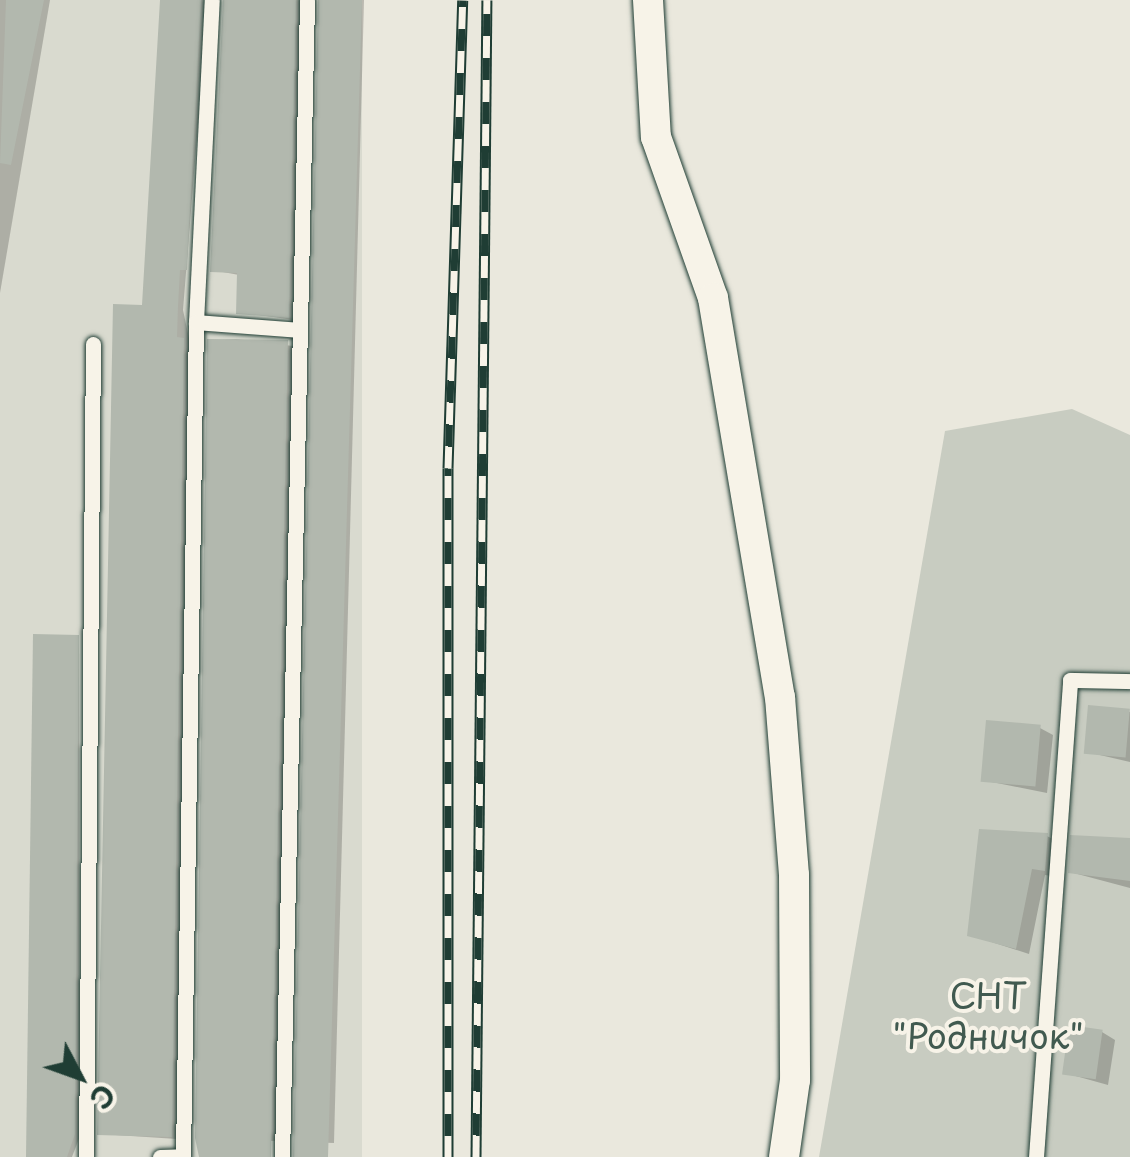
<!DOCTYPE html>
<meta charset="utf-8">
<style>
body{margin:0}
#map{position:relative;width:1130px;height:1157px;overflow:hidden;background:#eae8dd;font-family:"Playpen Sans",sans-serif}
div>[style]{position:absolute}
.built>*{inset:0;background:#d9dacf;transform-origin:0 0}
.green>*{inset:0;background:#c8ccc1}
.shadow>*{inset:0;background:#0003}
.building>*{inset:0;background:#b2b8ae;transform-origin:0 0}
.roads{filter:drop-shadow(0 0 2px #1f3d34) drop-shadow(0 0 2px #1f3d34)}
.service>*{height:15px;margin:-7.5px;padding:0 7.5px;transform-origin:7.5px;border-radius:7.5px;background:#f7f3e8}
.minor>*{height:30px;margin:-15px;padding:0 15px;transform-origin:15px;border-radius:15px;background:#f7f3e8}
.rail>*{height:11px;margin-top:-5.5px;transform-origin:0;background:repeating-linear-gradient(90deg,#f7f3e8 0 22px,#1f3d34 0 44px);box-sizing:border-box;border-block:2px solid #1f3d34}
span{translate:-50% -50%;white-space:nowrap;text-align:center;line-height:1.15;-webkit-text-stroke:8px #f7f3e8;paint-order:stroke}
.park-label{font-size:35px;color:#415a50}
.north{position:absolute;left:30px;top:1027px;width:100px;height:100px;-webkit-text-stroke:8px #f7f3e8;paint-order:stroke;rotate:131deg;font-size:28px;font-weight:700;line-height:40px;text-align:center;color:#1f3d34}
.north::after{content:'';display:block;margin:auto;width:35px;height:45px;background:#1f3d34;clip-path:polygon(50% 0,100% 100%,50% 72%,0 100%)}
</style>
<div id="map">
<div class="built">
<i style="left:0;top:0;width:362px;height:1157px"></i>
</div>
<div class="green">
<i style="clip-path:polygon(1072px 409px,1130px 435px,1130px 1157px,819px 1157px,945px 431px)"></i>
</div>
<div class="shadow">
<i style="clip-path:polygon(0 0,50px 0,0 293px)"></i>
<i style="clip-path:polygon(162px 0,208px 0,183px 310px,190px 343px,177px 1139px,100px 1134px)"></i>
<i style="clip-path:polygon(226px 0,304px 0,294px 320px,239px 312px,239px 275px,212px 270px)"></i>
<i style="clip-path:polygon(321px 0,364px 0,334px 1143px,302px 1142px)"></i>
<i style="clip-path:polygon(236px 339px,293px 346px,276px 1141px,203px 1139px,209px 341px)"></i>
<i style="clip-path:polygon(79px 638px,80px 1136px,72px 1157px,28px 1157px)"></i>
<i style="clip-path:polygon(1091px 708px,1130px 712px,1130px 762px,1087px 752px)"></i>
<i style="clip-path:polygon(1040px 728px,1053px 735px,1047px 793px,982px 780px)"></i>
<i style="clip-path:polygon(1047px 836px,1060px 843px,1058px 877px,1045px 875px,1029px 954px,970px 935px)"></i>
<i style="clip-path:polygon(1130px 840px,1130px 888px,1070px 872px)"></i>
<i style="clip-path:polygon(1102px 1032px,1115px 1040px,1108px 1085px,1065px 1073px)"></i>
</div>
<div class="building">
<i style="clip-path:polygon(6px 0,44px 0,11px 165px,0 163px)"></i>
<i style="clip-path:polygon(160px 0,201px 0,187px 270px,180px 270px,178px 306px,177px 337px,184px 338px,172px 1137px,97px 1135px,113px 304px,142px 305px)"></i>
<i style="clip-path:polygon(223px 0,296px 0,289px 318px,236px 314px,237px 273px,210px 272px)"></i>
<i style="clip-path:polygon(318px 0,362px 0,328px 1157px,293px 1157px)"></i>
<i style="clip-path:polygon(207px 339px,288px 340px,271px 1157px,199px 1157px,195px 1138px)"></i>
<i style="clip-path:polygon(33px 634px,79px 635px,75px 1134px,67px 1157px,26px 1157px)"></i>
<i style="left:1088px;top:705px;width:42px;height:49px;rotate:5deg"></i>
<i style="left:986px;top:720px;width:55px;height:62px;rotate:5deg"></i>
<i style="clip-path:polygon(979px 829px,1048px 833px,1045px 871px,1032px 869px,1016px 949px,967px 936px)"></i>
<i style="clip-path:polygon(1070px 835px,1130px 838px,1130px 881px,1068px 873px)"></i>
<i style="left:1069px;top:1025px;width:34px;height:50px;rotate:8deg"></i>
</div>
<div class="roads">
<div class="service">
<i style="left:196px;top:322px;width:322px;rotate:-87.2deg"></i>
<i style="left:86px;top:1157px;width:813px;rotate:-89.51deg"></i>
<i style="left:160px;top:1157px;width:23px;rotate:-2deg"></i>
<i style="left:183px;top:1157px;width:835px;rotate:-89.11deg"></i>
<i style="left:196px;top:322px;width:104px;rotate:4.4deg"></i>
<i style="left:282px;top:1157px;width:1157px;rotate:-88.76deg"></i>
<i style="left:1036px;top:1157px;width:478px;rotate:-85.9deg"></i>
<i style="left:1070px;top:680px;width:60px;rotate:1deg"></i>
</div>
<div class="minor">
<i style="left:648px;top:0;width:137px;rotate:86.7deg"></i>
<i style="left:656px;top:137px;width:171px;rotate:70.5deg"></i>
<i style="left:713px;top:298px;width:405px;rotate:80.5deg"></i>
<i style="left:780px;top:697px;width:179px;rotate:85.5deg"></i>
<i style="left:794px;top:875px;width:205px;rotate:89.7deg"></i>
<i style="left:795px;top:1080px;width:78px;rotate:98.1deg"></i>
</div>
</div>
<div class="rail">
<i style="left:448px;top:1157px;width:689px;rotate:-90deg"></i>
<i style="left:448px;top:468px;width:468px;rotate:-88.2deg"></i>
<i style="left:476px;top:1157px;width:1157px;rotate:-89.46deg"></i>
</div>
<div class="park-label">
<span style="left:988px;top:1015px">СНТ<br>"Родничок"</span>
</div>
<div class="north">С</div>
</div>
